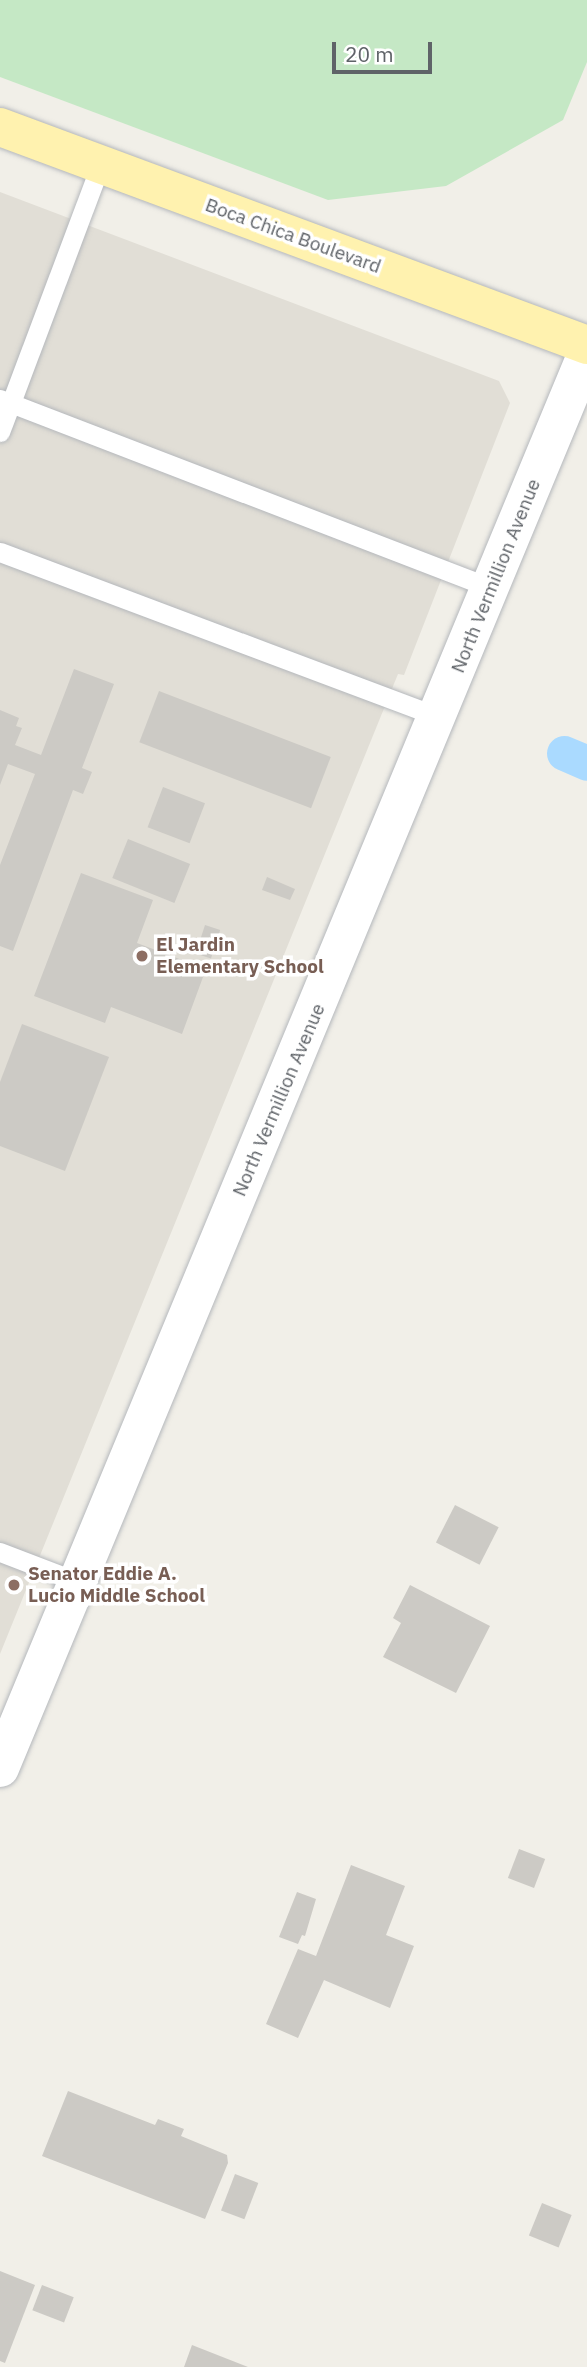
<!DOCTYPE html>
<style>
body{margin:0}
#map{position:relative;width:587px;height:2367px;overflow:hidden;background:#f1efe8;font-family:"IBM Plex Sans",sans-serif}
div>[style]{position:absolute}
.education>*{inset:0;background:#e1ded6}
.green>*{inset:0;background:#c5e8c5}
.canal>*{height:35px;margin:-17.5px;padding:0 17.5px;transform-origin:17.5px;border-radius:17.5px;background:#aadaff}
.building>*{inset:0;background:#cccac5;transform-origin:0 0}
.roads{filter:drop-shadow(0 0 2px #b5b8bc) drop-shadow(0 0 2px #b5b8bc)}
.lane>*{height:19px;margin:-9.5px;padding:0 9.5px;transform-origin:9.5px;border-radius:9.5px;background:#fff}
.secondary>*{height:38px;margin:-19px;padding:0 19px;transform-origin:19px;border-radius:19px;background:#fff}
.primary>*{height:38px;margin:-19px;padding:0 19px;transform-origin:19px;border-radius:19px;background:#fff2af}
.dots>*{width:19px;height:19px;translate:-50% -50%;box-sizing:border-box;border:4px solid #fff;border-radius:50%}
span{translate:-50% -50%;white-space:nowrap;text-align:center;line-height:1.15;-webkit-text-stroke:7px #fff;paint-order:stroke}
.street-label{font-size:19px;color:#5f6368}
.education-label{font-size:19px;color:#785e54;font-weight:700}
.left{translate:0 -50%;text-align:left}
.scale{position:absolute;left:332px;top:42px;width:100px;height:32px;box-sizing:border-box;border:4px solid #5f6368;border-top:0;padding-left:9px;font-size:21px;line-height:24px;white-space:nowrap;color:#5f6368;-webkit-text-stroke:5px #fff;paint-order:stroke}
</style>
<div id="map">
<div class="education">
<i style="clip-path:polygon(0 192px,499px 381px,510px 403px,404px 675px,398px 674px,0 1654px)"></i>
</div>
<div class="green">
<i style="clip-path:polygon(0 0,587px 0,587px 62px,563px 120px,446px 186px,328px 200px,0 77px)"></i>
</div>
<div class="canal">
<i style="left:564px;top:753px;width:25px;rotate:23deg"></i>
</div>
<div class="building">
<i style="clip-path:polygon(74px 669px,114px 684px,82px 768px,92px 772px,83px 794px,73px 790px,13px 951px,0 946px,0 865px,35px 774px,8px 764px,0 785px,0 710px,19px 718px,16px 726px,22px 728px,15px 745px,41px 755px)"></i>
<i style="left:159px;top:691px;width:184px;height:55px;rotate:21deg"></i>
<i style="left:163px;top:787px;width:45px;height:43px;rotate:21deg"></i>
<i style="left:128px;top:839px;width:67px;height:42px;rotate:22deg"></i>
<i style="clip-path:polygon(81px 873px,153px 900px,137px 943px,206px 969px,182px 1034px,111px 1007px,105px 1023px,34px 996px)"></i>
<i style="clip-path:polygon(267px 877px,295px 889px,290px 900px,262px 890px)"></i>
<i style="left:205px;top:925px;width:16px;height:30px;rotate:18deg"></i>
<i style="clip-path:polygon(22px 1024px,109px 1057px,65px 1171px,0 1146px,0 1082px)"></i>
<i style="left:455px;top:1505px;width:49px;height:42px;rotate:27deg"></i>
<i style="clip-path:polygon(410px 1585px,490px 1626px,456px 1693px,383px 1657px,401px 1623px,393px 1618px)"></i>
<i style="left:519px;top:1849px;width:28px;height:31px;rotate:21deg"></i>
<i style="clip-path:polygon(351px 1865px,405px 1886px,386px 1935px,414px 1946px,390px 2008px,324px 1980px,298px 2038px,266px 2024px,298px 1949px,316px 1956px)"></i>
<i style="clip-path:polygon(297px 1892px,316px 1899px,305px 1936px,302px 1935px,298px 1944px,279px 1937px)"></i>
<i style="clip-path:polygon(68px 2091px,155px 2125px,158px 2119px,184px 2129px,181px 2136px,227px 2155px,228px 2163px,205px 2219px,42px 2156px)"></i>
<i style="left:235px;top:2174px;width:25px;height:39px;rotate:21deg"></i>
<i style="left:542px;top:2203px;width:32px;height:35px;rotate:22deg"></i>
<i style="clip-path:polygon(0 2271px,35px 2285px,5px 2363px,0 2361px)"></i>
<i style="left:42px;top:2285px;width:34px;height:27px;rotate:21deg"></i>
<i style="clip-path:polygon(192px 2345px,248px 2367px,184px 2367px)"></i>
</div>
<div class="roads">
<div class="lane">
<i style="left:0;top:399px;width:526px;rotate:21.05deg"></i>
<i style="left:0;top:432px;width:286px;rotate:-69.4deg"></i>
<i style="left:0;top:552px;width:468px;rotate:20.6deg"></i>
<i style="left:0;top:1552px;width:84px;rotate:21deg"></i>
</div>
<div class="secondary">
<i style="left:0;top:1768px;width:1532px;rotate:-67.47deg"></i>
</div>
<div class="primary">
<i style="left:0;top:127px;width:626px;rotate:20.37deg"></i>
</div>
</div>
<div class="dots">
<i style="left:142px;top:956px;background:#8d6e63"></i>
<i style="left:14px;top:1585px;background:#8d6e63"></i>
</div>
<div class="street-label">
<span style="left:293px;top:236px;rotate:20deg">Boca Chica Boulevard</span>
<span style="left:496px;top:576px;rotate:-68deg">North Vermillion Avenue</span>
<span style="left:279px;top:1100px;rotate:-67deg">North Vermillion Avenue</span>
</div>
<div class="education-label">
<span class="left" style="left:156px;top:956px">El Jardin<br>Elementary School</span>
<span class="left" style="left:28px;top:1585px">Senator Eddie A.<br>Lucio Middle School</span>
</div>
<div class="scale">20 m</div>
</div>
